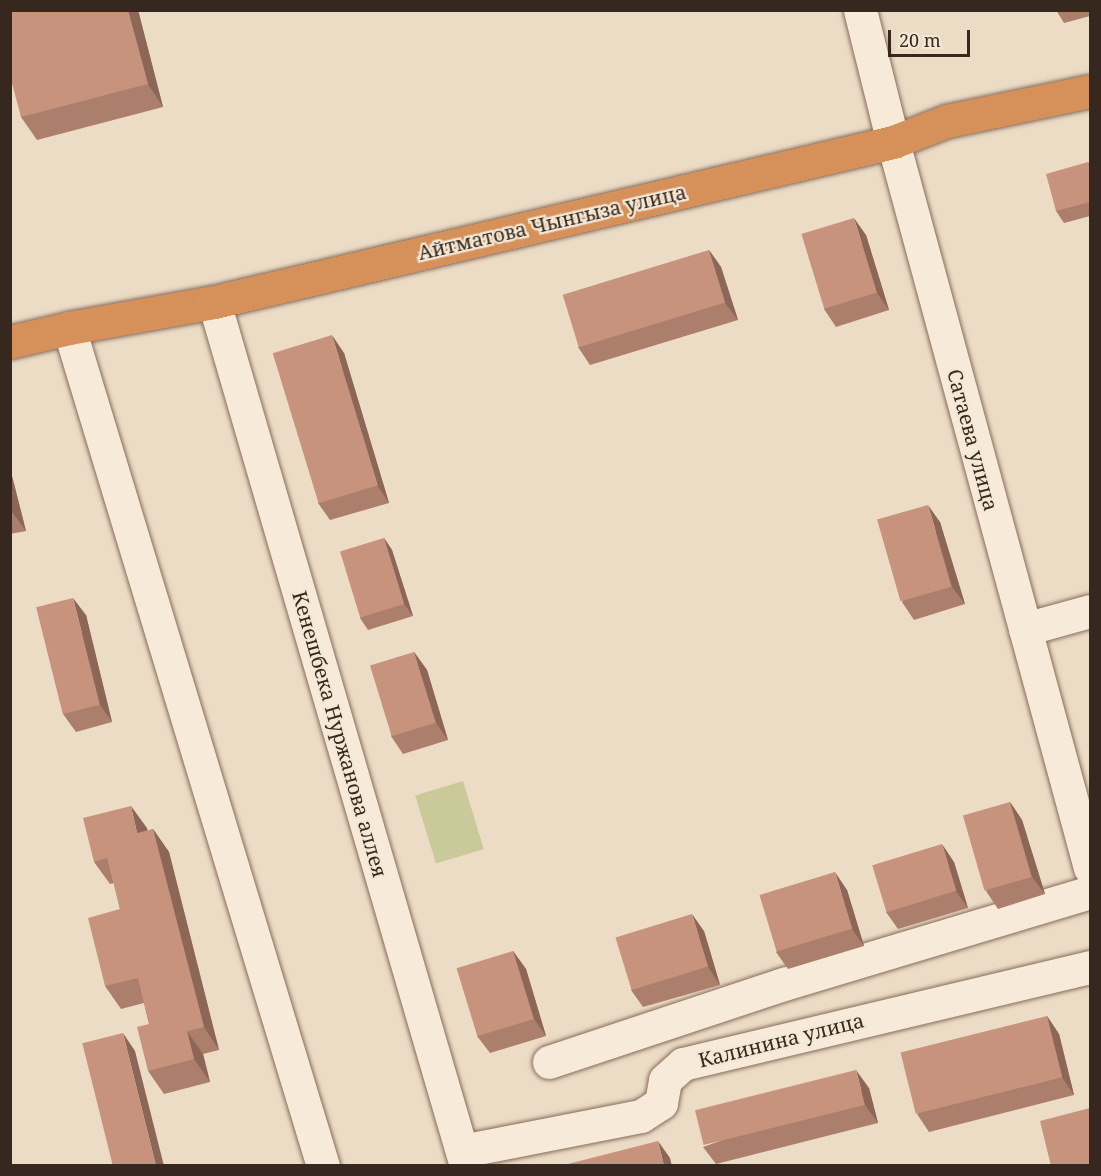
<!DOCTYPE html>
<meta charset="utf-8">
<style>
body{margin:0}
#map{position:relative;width:1101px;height:1176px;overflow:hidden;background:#ecdcc5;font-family:"Noto Serif",serif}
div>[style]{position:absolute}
.green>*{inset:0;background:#c9c99a;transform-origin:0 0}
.roads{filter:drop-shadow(0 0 2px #866d5c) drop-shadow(0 0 2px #866d5c)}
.minor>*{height:33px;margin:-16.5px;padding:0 16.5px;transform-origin:16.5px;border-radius:16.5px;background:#f7ead8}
.highway>*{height:33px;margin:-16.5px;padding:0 16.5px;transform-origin:16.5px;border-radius:16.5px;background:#d6915b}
.wall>*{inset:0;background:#ac7e6c}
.shaded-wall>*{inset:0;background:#8c6758}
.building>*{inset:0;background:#c8937d;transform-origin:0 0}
span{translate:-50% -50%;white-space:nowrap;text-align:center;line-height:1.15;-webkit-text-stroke:4.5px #f4e7d4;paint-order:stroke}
.street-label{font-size:20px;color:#37281f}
.frame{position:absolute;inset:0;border:12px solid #37281f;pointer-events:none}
.scale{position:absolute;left:888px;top:30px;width:82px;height:27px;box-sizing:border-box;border:3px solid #37281f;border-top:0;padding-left:8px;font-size:18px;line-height:21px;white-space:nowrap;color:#37281f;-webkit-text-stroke:4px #f4e7d4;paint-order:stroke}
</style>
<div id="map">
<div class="green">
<i style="left:463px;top:781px;width:71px;height:50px;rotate:73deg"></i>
</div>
<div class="roads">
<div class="minor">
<i style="left:860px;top:10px;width:136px;rotate:76deg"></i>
<i style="left:893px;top:142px;width:752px;rotate:74.82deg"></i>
<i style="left:214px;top:302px;width:900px;rotate:73.74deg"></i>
<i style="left:69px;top:328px;width:876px;rotate:73.14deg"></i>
<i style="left:1025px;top:629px;width:67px;rotate:-15.5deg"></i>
<i style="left:549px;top:1062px;width:248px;rotate:-18.4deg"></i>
<i style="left:784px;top:984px;width:320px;rotate:-16.7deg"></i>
<i style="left:462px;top:1151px;width:182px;rotate:-11.1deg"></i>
<i style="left:641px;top:1116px;width:24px;rotate:-33deg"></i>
<i style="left:661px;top:1103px;width:23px;rotate:-80deg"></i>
<i style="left:665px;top:1080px;width:24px;rotate:-42deg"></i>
<i style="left:683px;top:1064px;width:418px;rotate:-13.4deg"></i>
</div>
<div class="highway">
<i style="left:10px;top:342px;width:61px;rotate:-13.3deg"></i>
<i style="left:69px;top:328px;width:147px;rotate:-10.2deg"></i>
<i style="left:214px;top:302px;width:698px;rotate:-13.26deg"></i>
<i style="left:893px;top:142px;width:58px;rotate:-21.3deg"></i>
<i style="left:947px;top:121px;width:146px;rotate:-11.8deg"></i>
</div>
</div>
<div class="wall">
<i style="clip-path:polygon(10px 10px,138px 10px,163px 107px,37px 140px,21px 117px)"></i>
<i style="clip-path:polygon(1056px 10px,1090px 10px,1090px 16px,1064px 23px)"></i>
<i style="clip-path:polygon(1088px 162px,1090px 165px,1090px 216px,1064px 223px,1056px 211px)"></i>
<i style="clip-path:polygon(866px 235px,889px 310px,836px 327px,824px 309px)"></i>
<i style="clip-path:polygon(709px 250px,721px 267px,738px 320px,590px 365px,578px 347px)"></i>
<i style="clip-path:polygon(344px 353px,389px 503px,330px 520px,318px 503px)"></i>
<i style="clip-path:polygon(10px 474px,12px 476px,26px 531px,10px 534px)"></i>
<i style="clip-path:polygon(940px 522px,965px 604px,914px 620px,902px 602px)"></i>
<i style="clip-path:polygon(384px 538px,392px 550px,413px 616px,368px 630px,360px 618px)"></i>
<i style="clip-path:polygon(86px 615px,112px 722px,76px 732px,63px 714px)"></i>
<i style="clip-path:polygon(414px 652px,427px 670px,448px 740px,403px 754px,391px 736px)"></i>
<i style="clip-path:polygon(1010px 802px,1022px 820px,1045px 894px,998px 909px,986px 891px)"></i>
<i style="clip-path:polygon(147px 828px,147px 831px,153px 829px,169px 852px,219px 1050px,203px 1054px,210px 1082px,164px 1094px,148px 1071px,149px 1024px,144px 1003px,121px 1009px,105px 986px,120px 909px,114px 883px,110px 884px,94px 862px)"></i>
<i style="clip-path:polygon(954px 862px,968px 908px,898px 929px,886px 912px)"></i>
<i style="clip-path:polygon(847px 890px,864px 946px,788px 969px,776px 952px)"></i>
<i style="clip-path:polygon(704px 931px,720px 985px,643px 1007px,631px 990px)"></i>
<i style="clip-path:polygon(513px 951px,526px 969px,546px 1036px,490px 1053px,477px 1036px)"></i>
<i style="clip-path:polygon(1047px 1016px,1059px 1034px,1074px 1095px,929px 1132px,917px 1114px)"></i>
<i style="clip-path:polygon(869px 1088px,878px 1123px,716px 1164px,703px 1147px)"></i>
</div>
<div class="shaded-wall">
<i style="clip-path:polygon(128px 10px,138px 10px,163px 107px,148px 84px)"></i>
<i style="clip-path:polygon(854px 218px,866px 235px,889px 310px,877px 293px)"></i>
<i style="clip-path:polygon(709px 250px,721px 267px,738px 320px,725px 303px)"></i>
<i style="clip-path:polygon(332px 335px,344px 353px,389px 503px,377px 485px)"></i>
<i style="clip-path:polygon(10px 474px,12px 476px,26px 531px,10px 509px)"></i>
<i style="clip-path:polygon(928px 505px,940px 522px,965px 604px,952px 587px)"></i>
<i style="clip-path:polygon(384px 538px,392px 550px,413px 616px,404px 604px)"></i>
<i style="clip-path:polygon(73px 598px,86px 615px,112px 722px,100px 705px)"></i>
<i style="clip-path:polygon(414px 652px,427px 670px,448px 740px,436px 723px)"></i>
<i style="clip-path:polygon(1010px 802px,1022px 820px,1045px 894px,1032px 877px)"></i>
<i style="clip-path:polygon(131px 806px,147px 828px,153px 856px,137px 833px)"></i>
<i style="clip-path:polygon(153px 829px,169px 852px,219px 1050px,204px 1027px)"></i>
<i style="clip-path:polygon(942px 844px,954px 862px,968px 908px,956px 891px)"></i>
<i style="clip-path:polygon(835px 872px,847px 890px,864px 946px,852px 929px)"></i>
<i style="clip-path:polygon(692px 914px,704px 931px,720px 985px,708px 967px)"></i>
<i style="clip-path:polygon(513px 951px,526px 969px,546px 1036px,534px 1019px)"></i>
<i style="clip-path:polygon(1047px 1016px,1059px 1034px,1074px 1095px,1062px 1077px)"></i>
<i style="clip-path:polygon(187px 1031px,203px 1054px,210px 1082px,194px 1059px)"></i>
<i style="clip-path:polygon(123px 1033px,135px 1051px,164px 1166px,156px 1166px)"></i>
<i style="clip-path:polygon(856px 1070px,869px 1088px,878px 1123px,865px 1105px)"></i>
<i style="clip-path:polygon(658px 1141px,670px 1158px,672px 1166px,664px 1166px)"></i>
</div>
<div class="building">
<i style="clip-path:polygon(10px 10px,128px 10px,148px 84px,21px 117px,10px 76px)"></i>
<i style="clip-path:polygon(1088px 162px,1090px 169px,1090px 202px,1056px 211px,1046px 174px)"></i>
<i style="left:854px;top:218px;width:78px;height:55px;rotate:73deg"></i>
<i style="left:709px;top:250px;width:55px;height:153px;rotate:73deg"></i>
<i style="left:332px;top:335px;width:157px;height:62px;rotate:73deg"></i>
<i style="left:928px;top:505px;width:85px;height:53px;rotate:74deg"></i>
<i style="left:384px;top:538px;width:69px;height:46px;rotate:73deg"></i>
<i style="left:73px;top:598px;width:110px;height:38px;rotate:76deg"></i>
<i style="left:414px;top:652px;width:74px;height:46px;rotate:73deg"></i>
<i style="left:1010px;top:802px;width:78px;height:49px;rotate:74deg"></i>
<i style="clip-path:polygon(131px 806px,137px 833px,153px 829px,204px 1027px,187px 1031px,194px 1059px,148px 1071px,137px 1027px,149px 1024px,138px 978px,105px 986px,88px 918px,120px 909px,107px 858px,94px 862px,83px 818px)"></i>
<i style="left:942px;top:844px;width:49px;height:73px;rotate:73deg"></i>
<i style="left:835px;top:872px;width:59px;height:79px;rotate:73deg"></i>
<i style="left:692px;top:914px;width:55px;height:80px;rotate:73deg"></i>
<i style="left:513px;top:951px;width:71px;height:59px;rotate:73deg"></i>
<i style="left:1047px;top:1016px;width:63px;height:151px;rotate:76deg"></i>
<i style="left:123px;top:1033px;width:137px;height:42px;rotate:76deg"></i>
<i style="left:856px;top:1070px;width:36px;height:166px;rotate:76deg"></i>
<i style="clip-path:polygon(1090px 1108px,1090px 1166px,1051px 1166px,1040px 1121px)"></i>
<i style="clip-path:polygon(658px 1141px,664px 1166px,560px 1166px)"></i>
</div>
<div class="street-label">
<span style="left:552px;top:222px;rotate:-13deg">Айтматова Чынгыза улица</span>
<span style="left:973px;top:440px;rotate:75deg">Сатаева улица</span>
<span style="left:340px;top:734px;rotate:74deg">Кенешбека Нуржанова аллея</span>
<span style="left:781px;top:1040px;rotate:-14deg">Калинина улица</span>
</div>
<div class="frame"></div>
<div class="scale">20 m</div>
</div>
